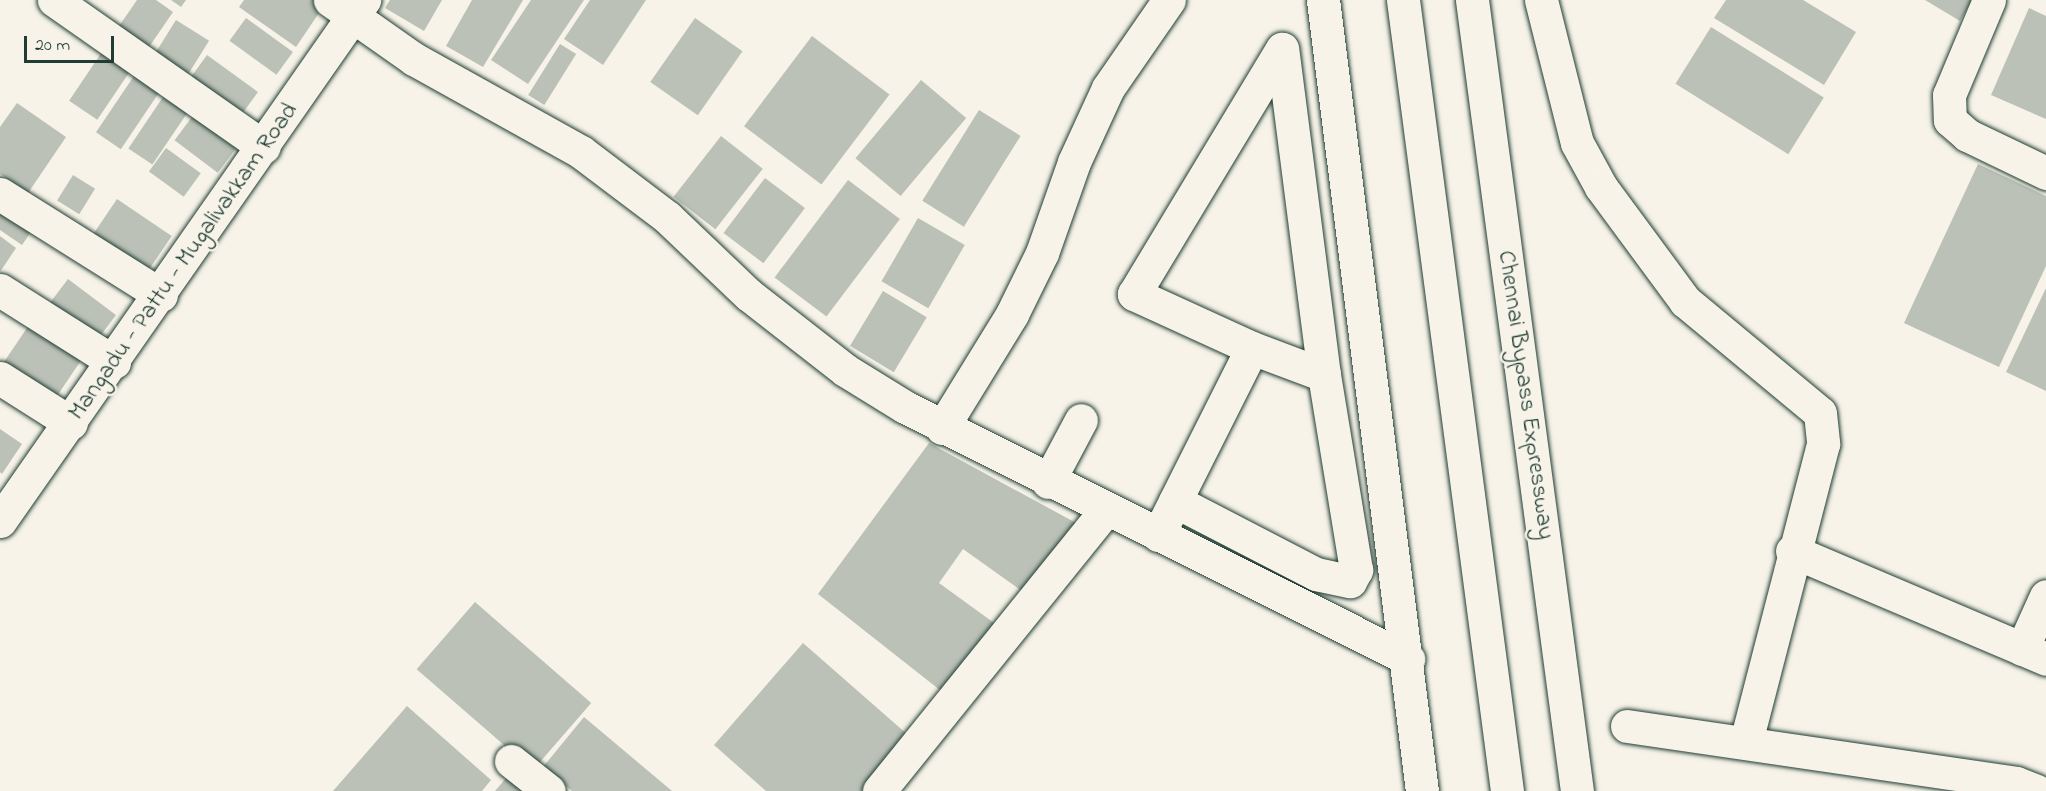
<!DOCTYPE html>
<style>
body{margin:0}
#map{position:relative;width:2046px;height:791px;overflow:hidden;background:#f7f3e8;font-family:"Indie Flower",sans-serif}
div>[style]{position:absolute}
.building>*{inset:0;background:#bbc1b6;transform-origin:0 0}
.roads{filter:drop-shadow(0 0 2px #1f3d34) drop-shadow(0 0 2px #1f3d34)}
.minor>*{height:33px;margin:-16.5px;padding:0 16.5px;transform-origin:16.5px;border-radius:16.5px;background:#f7f3e8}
.highway>*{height:33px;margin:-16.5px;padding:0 16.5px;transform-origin:16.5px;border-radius:16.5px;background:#f7f3e8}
span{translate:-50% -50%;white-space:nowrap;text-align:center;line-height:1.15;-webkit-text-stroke:5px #f7f3e8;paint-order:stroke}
.street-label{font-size:24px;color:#1f3d34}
.scale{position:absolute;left:24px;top:36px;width:90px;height:27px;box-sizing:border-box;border:3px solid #1f3d34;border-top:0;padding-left:8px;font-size:18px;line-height:21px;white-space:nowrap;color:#1f3d34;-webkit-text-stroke:4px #f7f3e8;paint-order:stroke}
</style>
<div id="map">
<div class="building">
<i style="clip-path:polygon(137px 0,156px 0,173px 12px,147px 50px,117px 29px)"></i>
<i style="clip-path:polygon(171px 0,186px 0,181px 7px)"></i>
<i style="clip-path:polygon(244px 0,314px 0,323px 7px,296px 47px,239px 7px)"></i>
<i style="clip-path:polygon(390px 0,442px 0,424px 31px,385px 8px)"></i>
<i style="clip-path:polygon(472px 0,523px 0,483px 67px,446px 46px)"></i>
<i style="clip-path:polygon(531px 0,584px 0,528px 84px,491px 60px)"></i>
<i style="clip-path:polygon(590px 0,646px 0,603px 65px,564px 39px)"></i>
<i style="clip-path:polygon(1726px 0,1803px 0,1856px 32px,1824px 85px,1714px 18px)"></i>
<i style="clip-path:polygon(1925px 0,1972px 0,1960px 21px)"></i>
<i style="clip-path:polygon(2029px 8px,2046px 16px,2046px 119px,1991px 95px)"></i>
<i style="left:246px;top:18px;width:58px;height:28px;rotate:36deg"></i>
<i style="left:695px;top:18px;width:58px;height:78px;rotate:35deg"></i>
<i style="left:176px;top:20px;width:39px;height:46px;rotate:32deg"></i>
<i style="left:1711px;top:27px;width:133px;height:67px;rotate:32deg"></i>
<i style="left:812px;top:36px;width:97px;height:113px;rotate:37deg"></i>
<i style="left:560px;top:44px;width:19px;height:60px;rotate:32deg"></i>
<i style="left:106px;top:46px;width:34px;height:66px;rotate:34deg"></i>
<i style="left:207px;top:55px;width:63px;height:29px;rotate:36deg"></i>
<i style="left:134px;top:76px;width:30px;height:68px;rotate:34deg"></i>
<i style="left:921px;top:80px;width:59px;height:102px;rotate:40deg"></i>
<i style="left:163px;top:97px;width:29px;height:62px;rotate:34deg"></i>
<i style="clip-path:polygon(17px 103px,66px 137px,28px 193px,0 174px,0 127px)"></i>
<i style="left:979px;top:110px;width:49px;height:107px;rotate:32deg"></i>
<i style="left:195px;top:113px;width:54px;height:34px;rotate:37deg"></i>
<i style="left:721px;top:136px;width:53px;height:77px;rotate:38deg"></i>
<i style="left:166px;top:148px;width:43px;height:29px;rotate:36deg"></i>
<i style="clip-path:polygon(1978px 164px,2046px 196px,2046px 266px,1999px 367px,1904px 323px)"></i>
<i style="left:73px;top:175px;width:26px;height:30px;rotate:32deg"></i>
<i style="left:765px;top:178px;width:50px;height:69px;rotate:37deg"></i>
<i style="left:848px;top:180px;width:65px;height:122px;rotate:37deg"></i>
<i style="clip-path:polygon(0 196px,37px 223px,22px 245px,0 230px)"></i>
<i style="left:117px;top:199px;width:66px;height:42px;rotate:34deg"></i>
<i style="left:918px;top:218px;width:54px;height:73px;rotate:30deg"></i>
<i style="clip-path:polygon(0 236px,16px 248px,0 272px)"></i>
<i style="left:68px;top:279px;width:60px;height:38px;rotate:37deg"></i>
<i style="clip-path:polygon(2046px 288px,2046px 391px,2006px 372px)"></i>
<i style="left:883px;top:291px;width:51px;height:64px;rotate:31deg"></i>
<i style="left:35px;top:316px;width:63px;height:60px;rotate:34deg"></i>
<i style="clip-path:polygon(0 429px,22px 444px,2px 474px,0 472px)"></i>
<i style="clip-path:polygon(929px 443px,1078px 524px,1026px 594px,963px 549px,939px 583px,1001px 628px,950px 698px,818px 594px)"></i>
<i style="left:475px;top:602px;width:154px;height:89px;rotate:41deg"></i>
<i style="clip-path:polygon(803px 643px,916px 742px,873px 791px,766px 791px,714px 745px)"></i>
<i style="clip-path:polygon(407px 706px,491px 780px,482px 791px,333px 791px)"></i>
<i style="clip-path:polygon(584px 717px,672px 791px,572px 791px,543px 767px)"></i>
<i style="clip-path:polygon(507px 777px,523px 791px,495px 791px)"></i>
</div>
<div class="roads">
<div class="minor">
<i style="left:54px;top:0;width:256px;rotate:35deg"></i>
<i style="left:330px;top:0;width:103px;rotate:35.1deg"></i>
<i style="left:414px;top:59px;width:191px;rotate:29.1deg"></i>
<i style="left:581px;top:152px;width:108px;rotate:37.1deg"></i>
<i style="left:667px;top:217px;width:113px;rotate:43.6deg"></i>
<i style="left:749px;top:295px;width:122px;rotate:38deg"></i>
<i style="left:845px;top:370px;width:70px;rotate:31.7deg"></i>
<i style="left:905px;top:407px;width:563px;rotate:26.61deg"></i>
<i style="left:1323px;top:0;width:797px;rotate:82.87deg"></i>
<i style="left:1541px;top:0;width:147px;rotate:75.9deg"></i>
<i style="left:1577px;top:143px;width:50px;rotate:61.4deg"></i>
<i style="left:1601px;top:187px;width:142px;rotate:53.6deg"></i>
<i style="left:1685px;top:301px;width:175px;rotate:39.7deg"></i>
<i style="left:1820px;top:413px;width:31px;rotate:84deg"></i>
<i style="left:1823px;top:444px;width:307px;rotate:104.5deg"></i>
<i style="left:1989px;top:0;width:103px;rotate:112.8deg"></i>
<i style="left:1949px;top:95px;width:25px;rotate:88deg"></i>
<i style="left:1950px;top:120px;width:23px;rotate:41deg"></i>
<i style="left:1967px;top:135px;width:88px;rotate:25.7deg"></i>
<i style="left:0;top:194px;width:190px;rotate:32.1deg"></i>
<i style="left:0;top:290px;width:135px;rotate:32.3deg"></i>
<i style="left:1252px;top:348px;width:130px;rotate:-155.4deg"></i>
<i style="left:1134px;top:294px;width:286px;rotate:-58.9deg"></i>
<i style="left:0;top:378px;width:84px;rotate:32.4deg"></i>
<i style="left:942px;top:428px;width:134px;rotate:-58.4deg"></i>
<i style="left:1012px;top:314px;width:68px;rotate:-63.8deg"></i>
<i style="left:1042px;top:253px;width:96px;rotate:-70.6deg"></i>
<i style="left:1074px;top:162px;width:81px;rotate:-65.3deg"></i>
<i style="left:1108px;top:88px;width:107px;rotate:-55.3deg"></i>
<i style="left:1048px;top:482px;width:70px;rotate:-62deg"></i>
<i style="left:1175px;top:501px;width:159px;rotate:27.4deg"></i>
<i style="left:1316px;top:574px;width:35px;rotate:12deg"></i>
<i style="left:1350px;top:581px;width:13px;rotate:-61deg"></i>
<i style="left:1356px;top:570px;width:198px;rotate:-99.3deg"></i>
<i style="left:0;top:521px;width:636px;rotate:-55.06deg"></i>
<i style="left:1158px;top:535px;width:209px;rotate:-63.3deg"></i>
<i style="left:1252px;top:348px;width:77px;rotate:20.6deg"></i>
<i style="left:1324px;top:375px;width:329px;rotate:-97.3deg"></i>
<i style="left:1792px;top:551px;width:276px;rotate:23deg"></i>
<i style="left:2022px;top:649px;width:58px;rotate:-65.6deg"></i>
<i style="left:1627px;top:726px;width:393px;rotate:8.3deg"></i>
<i style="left:2016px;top:783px;width:22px;rotate:21deg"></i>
<i style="left:511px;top:761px;width:48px;rotate:38.3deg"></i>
<i style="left:879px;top:791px;width:360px;rotate:-51.1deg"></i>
</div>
<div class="highway">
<i style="left:1403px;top:0;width:798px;rotate:82.51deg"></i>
<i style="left:1472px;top:0;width:798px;rotate:82.44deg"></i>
</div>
</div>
<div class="street-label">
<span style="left:184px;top:262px;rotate:-55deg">Mangadu - Pattu - Mugalivakkam Road</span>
<span style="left:1525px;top:395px;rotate:82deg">Chennai Bypass Expressway</span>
</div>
<div class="scale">20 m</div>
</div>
